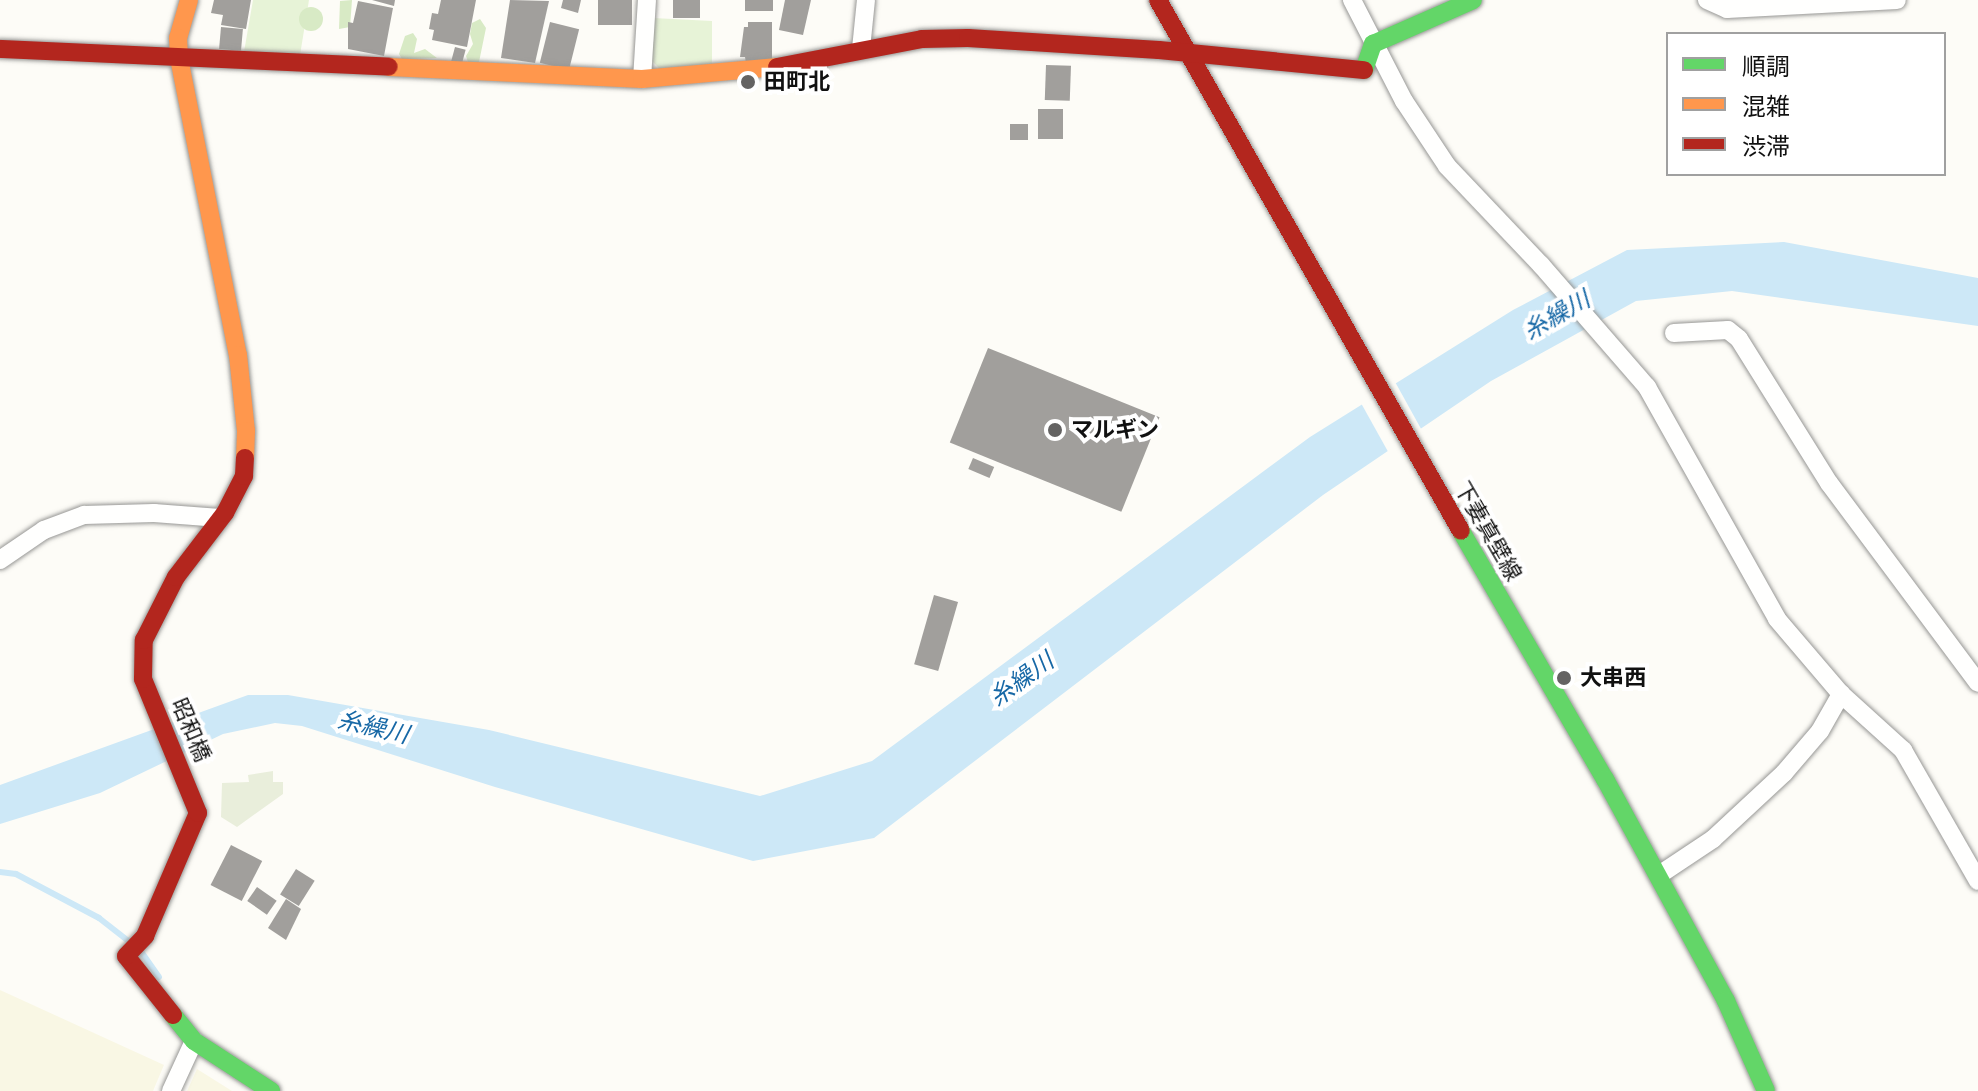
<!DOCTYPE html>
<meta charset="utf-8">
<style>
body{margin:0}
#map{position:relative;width:1978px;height:1091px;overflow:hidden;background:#fdfcf7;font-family:"Roboto Serif","Noto Sans JP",serif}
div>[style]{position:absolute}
.farmland>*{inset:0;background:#f9f7e4}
.green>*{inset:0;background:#e7f3d7}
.forest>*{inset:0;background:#d8eac5}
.round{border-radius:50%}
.cemetery>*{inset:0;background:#e9eedb}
.water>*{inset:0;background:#cde8f7}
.pier>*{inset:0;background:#fdfcf7;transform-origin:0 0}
.stream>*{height:6px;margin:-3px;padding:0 3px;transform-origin:3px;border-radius:3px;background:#cde8f7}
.building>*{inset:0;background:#a19f9c;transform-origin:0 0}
.roads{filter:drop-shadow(0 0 2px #979795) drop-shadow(0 0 2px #979795)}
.street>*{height:18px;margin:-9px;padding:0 9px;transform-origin:9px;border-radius:9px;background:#fffffe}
.fast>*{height:18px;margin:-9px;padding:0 9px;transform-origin:9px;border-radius:9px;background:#63d668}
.slow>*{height:18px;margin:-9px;padding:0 9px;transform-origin:9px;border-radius:9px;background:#ff974d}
.jam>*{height:18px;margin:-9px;padding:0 9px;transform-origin:9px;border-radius:9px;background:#b3261e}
.dots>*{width:22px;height:22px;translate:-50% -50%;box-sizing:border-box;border:4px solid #fff;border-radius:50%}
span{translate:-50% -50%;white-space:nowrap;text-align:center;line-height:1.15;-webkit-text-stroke:8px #fff;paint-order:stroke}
.poi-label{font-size:22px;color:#111;font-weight:700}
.left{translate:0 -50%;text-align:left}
.street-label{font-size:22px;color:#111}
.water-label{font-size:24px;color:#1768a6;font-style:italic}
.legend{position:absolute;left:1666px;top:32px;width:280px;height:144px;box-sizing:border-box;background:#fff;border:2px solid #a0a0a0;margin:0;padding:10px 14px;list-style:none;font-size:24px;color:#111}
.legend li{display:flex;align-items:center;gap:16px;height:40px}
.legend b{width:40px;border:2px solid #a0a0a0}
</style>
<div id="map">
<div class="farmland">
<i style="clip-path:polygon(0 990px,164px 1065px,153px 1091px,0 1091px)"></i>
<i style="clip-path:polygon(197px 1069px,232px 1091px,187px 1091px)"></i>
</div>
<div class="green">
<i style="clip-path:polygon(253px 0,309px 0,300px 55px,244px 52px)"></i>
<i style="clip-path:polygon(653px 18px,712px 21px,712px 68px,661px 70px,650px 59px)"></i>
</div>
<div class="forest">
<i style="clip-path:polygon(352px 0,350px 27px,339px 29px,340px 1px)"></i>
<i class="round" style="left:299px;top:7px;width:24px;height:24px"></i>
<i style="clip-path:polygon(480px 19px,486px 28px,479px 62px,468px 62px,466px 56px,473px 44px,470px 34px,472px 23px)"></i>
<i style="clip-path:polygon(413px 33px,417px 39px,414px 53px,425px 49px,437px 58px,402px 59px,399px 54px,405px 36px)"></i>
</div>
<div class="cemetery">
<i style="clip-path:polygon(273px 771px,273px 782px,283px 782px,283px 794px,237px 827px,221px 817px,222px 783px,249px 782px,248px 775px)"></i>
</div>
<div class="water">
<i style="clip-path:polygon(1784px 242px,1978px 278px,1978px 326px,1732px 291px,1636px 301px,1491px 381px,1323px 495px,874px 838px,753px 861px,495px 787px,302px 726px,275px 723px,223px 734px,100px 793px,0 824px,0 785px,248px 695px,288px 695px,489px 730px,760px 796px,872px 761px,1310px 437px,1513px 310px,1627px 250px)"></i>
</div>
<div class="pier">
<i style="left:1394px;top:380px;width:60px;height:40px;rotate:61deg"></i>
</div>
<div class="stream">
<i style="left:0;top:872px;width:16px;rotate:7deg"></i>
<i style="left:16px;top:874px;width:94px;rotate:27.9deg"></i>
<i style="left:99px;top:918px;width:41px;rotate:38deg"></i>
<i style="left:140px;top:950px;width:33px;rotate:55deg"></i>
</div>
<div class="building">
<i style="clip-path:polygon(214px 0,251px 0,246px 29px,221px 25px,223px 15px,211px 13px)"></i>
<i style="clip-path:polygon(372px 0,395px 0,394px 6px)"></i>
<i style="clip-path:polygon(441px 0,476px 0,467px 47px,432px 40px,434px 30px,429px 29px,432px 13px,438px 14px)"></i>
<i style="clip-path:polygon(510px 0,549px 1px,535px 63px,501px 58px)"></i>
<i style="clip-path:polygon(563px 0,581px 0,578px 13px,561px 8px)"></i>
<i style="left:598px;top:0;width:34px;height:25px"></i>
<i style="left:673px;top:0;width:27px;height:18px"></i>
<i style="left:745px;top:0;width:28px;height:11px"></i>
<i style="clip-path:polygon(785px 0,811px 0,803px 35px,779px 30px)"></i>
<i style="clip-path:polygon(358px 1px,393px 8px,384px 56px,348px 49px,348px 22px,353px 23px)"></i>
<i style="left:550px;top:22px;width:30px;height:42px;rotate:14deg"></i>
<i style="clip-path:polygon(748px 22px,772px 22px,772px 64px,746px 63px,745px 57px,740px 57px,744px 27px,748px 27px)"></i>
<i style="left:221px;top:27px;width:22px;height:22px;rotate:5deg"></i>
<i style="left:455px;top:47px;width:11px;height:16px;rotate:15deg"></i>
<i style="left:1046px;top:65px;width:25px;height:35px;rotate:2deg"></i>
<i style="left:1038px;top:109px;width:25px;height:30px"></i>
<i style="left:1010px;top:124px;width:18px;height:16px"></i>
<i style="left:988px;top:348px;width:185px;height:102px;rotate:22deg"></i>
<i style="left:973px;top:458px;width:23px;height:12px;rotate:23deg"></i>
<i style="left:934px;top:595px;width:25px;height:72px;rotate:16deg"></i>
<i style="left:231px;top:845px;width:35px;height:45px;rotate:27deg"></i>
<i style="left:296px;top:869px;width:22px;height:30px;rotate:32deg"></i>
<i style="left:257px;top:887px;width:24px;height:17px;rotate:35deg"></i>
<i style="clip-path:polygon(286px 899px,301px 909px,286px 940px,268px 928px)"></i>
</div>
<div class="roads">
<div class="street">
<i style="left:1352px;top:0;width:114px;rotate:62.8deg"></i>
<i style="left:1404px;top:101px;width:78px;rotate:56.5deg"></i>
<i style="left:1447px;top:166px;width:137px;rotate:46.5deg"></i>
<i style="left:1541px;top:265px;width:162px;rotate:49deg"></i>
<i style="left:1647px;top:387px;width:266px;rotate:60.7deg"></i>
<i style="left:1777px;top:619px;width:99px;rotate:49.5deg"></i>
<i style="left:1841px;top:694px;width:84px;rotate:42.1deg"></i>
<i style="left:1903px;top:750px;width:151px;rotate:60.2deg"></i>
<i style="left:1707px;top:0;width:22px;rotate:24deg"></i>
<i style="left:1727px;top:9px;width:170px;rotate:-3deg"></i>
<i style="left:861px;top:49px;width:49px;rotate:-84.2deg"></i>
<i style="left:642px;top:79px;width:79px;rotate:-86.4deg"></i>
<i style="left:1674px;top:333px;width:54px;rotate:-3.2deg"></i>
<i style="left:1728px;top:330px;width:14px;rotate:39deg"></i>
<i style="left:1739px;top:339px;width:170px;rotate:58deg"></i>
<i style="left:1829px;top:483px;width:249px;rotate:53.3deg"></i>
<i style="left:0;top:560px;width:53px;rotate:-34.3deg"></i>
<i style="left:44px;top:530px;width:43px;rotate:-20.6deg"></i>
<i style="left:84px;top:515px;width:70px;rotate:-1.6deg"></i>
<i style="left:154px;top:513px;width:66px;rotate:4.3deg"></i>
<i style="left:1659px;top:875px;width:65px;rotate:-33.7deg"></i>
<i style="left:1713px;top:839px;width:97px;rotate:-42.9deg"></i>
<i style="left:1784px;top:773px;width:55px;rotate:-49.4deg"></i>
<i style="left:1820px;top:731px;width:43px;rotate:-60.4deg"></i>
<i style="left:171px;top:1091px;width:55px;rotate:-65.3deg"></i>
</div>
<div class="fast">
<i style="left:1364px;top:70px;width:28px;rotate:-71deg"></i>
<i style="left:1373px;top:44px;width:109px;rotate:-23.7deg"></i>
<i style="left:1461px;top:531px;width:287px;rotate:59.9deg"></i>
<i style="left:1605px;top:779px;width:253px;rotate:61.4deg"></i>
<i style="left:1726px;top:1001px;width:98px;rotate:66deg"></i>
<i style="left:173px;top:1015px;width:33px;rotate:51deg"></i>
<i style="left:194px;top:1041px;width:92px;rotate:33deg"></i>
</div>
<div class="slow">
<i style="left:189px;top:0;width:40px;rotate:106deg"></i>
<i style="left:178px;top:38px;width:20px;rotate:87deg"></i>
<i style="left:179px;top:58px;width:303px;rotate:78.8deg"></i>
<i style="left:238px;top:355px;width:76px;rotate:84deg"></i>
<i style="left:246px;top:431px;width:27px;rotate:92deg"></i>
<i style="left:389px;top:67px;width:253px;rotate:2.7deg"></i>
<i style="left:642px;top:79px;width:136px;rotate:-5.1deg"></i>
</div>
<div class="jam">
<i style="left:1158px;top:0;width:611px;rotate:60.29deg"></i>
<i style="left:0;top:49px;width:389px;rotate:2.6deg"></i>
<i style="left:777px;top:67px;width:148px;rotate:-10.9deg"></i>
<i style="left:922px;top:39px;width:46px;rotate:-1.2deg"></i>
<i style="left:968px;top:38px;width:191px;rotate:3.6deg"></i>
<i style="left:1159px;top:50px;width:206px;rotate:5.6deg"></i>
<i style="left:173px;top:1015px;width:75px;rotate:-128.5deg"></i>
<i style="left:126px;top:956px;width:28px;rotate:-46deg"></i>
<i style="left:145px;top:936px;width:134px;rotate:-66.7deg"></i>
<i style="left:198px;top:813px;width:145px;rotate:-112.3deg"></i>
<i style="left:143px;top:679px;width:39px;rotate:-89deg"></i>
<i style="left:144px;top:640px;width:71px;rotate:-63.1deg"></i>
<i style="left:176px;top:577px;width:81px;rotate:-52.6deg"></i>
<i style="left:225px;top:513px;width:42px;rotate:-62.8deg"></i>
<i style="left:244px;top:476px;width:18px;rotate:-87deg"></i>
</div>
</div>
<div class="dots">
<i style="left:748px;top:82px;background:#646362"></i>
<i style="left:1055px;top:430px;background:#646362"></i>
<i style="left:1564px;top:678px;background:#646362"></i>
</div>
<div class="poi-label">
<span class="left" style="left:764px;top:82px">田町北</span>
<span class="left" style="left:1071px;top:430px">マルギン</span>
<span class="left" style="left:1580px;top:678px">大串西</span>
</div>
<div class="street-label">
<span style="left:1488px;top:531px;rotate:60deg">下妻真壁線</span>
<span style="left:191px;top:730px;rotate:67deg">昭和橋</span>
</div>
<div class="water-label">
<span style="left:1557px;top:316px;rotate:-30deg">糸繰川</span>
<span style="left:1022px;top:680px;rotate:-36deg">糸繰川</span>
<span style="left:373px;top:728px;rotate:13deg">糸繰川</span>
</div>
<ul class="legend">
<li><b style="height:10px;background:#63d668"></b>順調</li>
<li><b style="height:10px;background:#ff974d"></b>混雑</li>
<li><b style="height:10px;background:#b3261e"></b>渋滞</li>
</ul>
</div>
